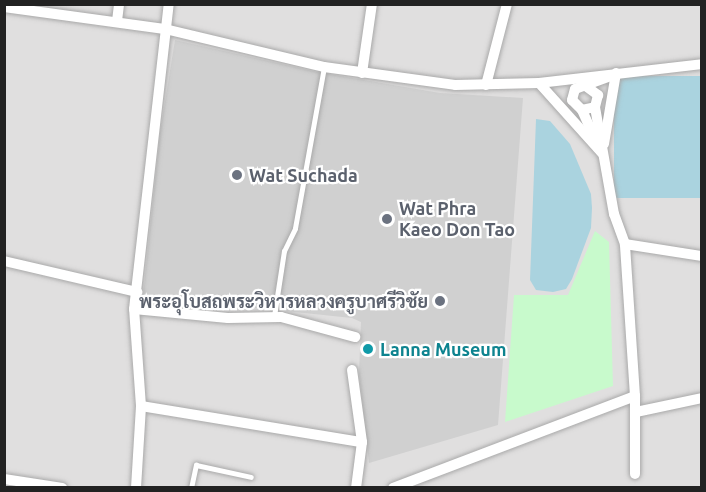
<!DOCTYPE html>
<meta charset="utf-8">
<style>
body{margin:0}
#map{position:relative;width:706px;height:492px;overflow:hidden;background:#f2efe9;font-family:Ubuntu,Sarabun,sans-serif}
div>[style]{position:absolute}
.residential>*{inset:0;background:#e0dfdf;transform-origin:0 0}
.religious>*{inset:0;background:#d0d0d0}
.park>*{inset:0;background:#c8facc}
.water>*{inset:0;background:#aad3df;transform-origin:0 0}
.roads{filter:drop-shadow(0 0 2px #a9a9a9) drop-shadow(0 0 2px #a9a9a9)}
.lane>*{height:5px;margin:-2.5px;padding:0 2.5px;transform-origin:2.5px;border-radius:2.5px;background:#fff}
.street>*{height:10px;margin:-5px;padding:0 5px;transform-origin:5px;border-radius:5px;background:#fff}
.dots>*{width:16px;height:16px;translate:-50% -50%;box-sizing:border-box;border:3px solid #fff;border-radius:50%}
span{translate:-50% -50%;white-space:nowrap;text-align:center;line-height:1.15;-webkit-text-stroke:4.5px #fff;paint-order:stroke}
.worship-label{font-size:18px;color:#5b616d;font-weight:700}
.left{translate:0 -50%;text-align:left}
.right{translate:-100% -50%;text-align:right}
.culture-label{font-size:18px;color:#0d838f;font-weight:700}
.frame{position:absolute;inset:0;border:6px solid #222;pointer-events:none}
</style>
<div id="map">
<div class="residential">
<i style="left:5px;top:5px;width:696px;height:482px"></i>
</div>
<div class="religious">
<i style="clip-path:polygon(175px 40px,317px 72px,440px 93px,523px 98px,498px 425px,369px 463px,359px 374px,361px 322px,352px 318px,143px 296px,160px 133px)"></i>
</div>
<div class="park">
<i style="clip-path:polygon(595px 231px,609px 242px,613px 386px,505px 422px,514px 295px,568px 295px)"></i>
</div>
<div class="water">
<i style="left:701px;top:76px;width:122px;height:87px;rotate:90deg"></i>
<i style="clip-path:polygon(536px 119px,550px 121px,570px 144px,591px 194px,592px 208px,591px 228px,572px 279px,566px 289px,553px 292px,536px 290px,530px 280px)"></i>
</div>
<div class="roads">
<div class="lane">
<i style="left:274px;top:316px;width:66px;rotate:-81.3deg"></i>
<i style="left:284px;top:251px;width:25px;rotate:-64deg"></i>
<i style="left:295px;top:228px;width:164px;rotate:-79.8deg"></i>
<i style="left:191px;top:488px;width:24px;rotate:-78deg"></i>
<i style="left:196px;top:465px;width:56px;rotate:12.3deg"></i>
</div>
<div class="street">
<i style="left:4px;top:7px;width:162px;rotate:7.8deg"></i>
<i style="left:165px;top:29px;width:163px;rotate:13.4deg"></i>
<i style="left:324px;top:67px;width:132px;rotate:7.8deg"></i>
<i style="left:455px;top:85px;width:84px;rotate:-1.4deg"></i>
<i style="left:539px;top:83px;width:164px;rotate:-6.6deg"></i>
<i style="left:117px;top:21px;width:17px;rotate:-83deg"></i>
<i style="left:362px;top:73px;width:70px;rotate:-81.8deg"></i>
<i style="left:539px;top:83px;width:94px;rotate:48deg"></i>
<i style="left:486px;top:85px;width:84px;rotate:-75.5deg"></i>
<i style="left:587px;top:87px;width:14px;rotate:36deg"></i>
<i style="left:598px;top:95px;width:12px;rotate:104deg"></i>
<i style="left:595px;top:107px;width:13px;rotate:167deg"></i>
<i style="left:582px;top:110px;width:14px;rotate:-135deg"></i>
<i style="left:572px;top:100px;width:11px;rotate:-75deg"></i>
<i style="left:575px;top:89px;width:35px;rotate:-20deg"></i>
<i style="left:582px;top:110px;width:36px;rotate:66deg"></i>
<i style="left:604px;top:144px;width:72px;rotate:-80.4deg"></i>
<i style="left:625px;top:244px;width:78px;rotate:8.9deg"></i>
<i style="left:4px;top:261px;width:137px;rotate:13.1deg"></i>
<i style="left:134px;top:309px;width:94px;rotate:5.5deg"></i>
<i style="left:228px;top:318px;width:53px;rotate:-1.1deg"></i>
<i style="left:281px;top:317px;width:77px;rotate:15.1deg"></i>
<i style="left:352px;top:370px;width:73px;rotate:82.1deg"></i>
<i style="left:362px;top:442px;width:46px;rotate:97.4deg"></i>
<i style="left:635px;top:396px;width:78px;rotate:90deg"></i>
<i style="left:141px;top:406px;width:224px;rotate:9.3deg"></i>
<i style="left:636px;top:412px;width:67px;rotate:-12deg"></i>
<i style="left:4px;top:479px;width:59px;rotate:8.8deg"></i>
<i style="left:136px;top:488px;width:82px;rotate:-86.5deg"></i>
<i style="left:141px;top:406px;width:97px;rotate:-94.1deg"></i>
<i style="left:134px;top:309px;width:307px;rotate:-83.5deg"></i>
<i style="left:393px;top:488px;width:259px;rotate:-20.8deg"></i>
<i style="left:635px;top:396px;width:152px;rotate:-93.8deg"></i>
<i style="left:625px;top:244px;width:32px;rotate:-110deg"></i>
<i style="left:614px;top:214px;width:109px;rotate:-100.1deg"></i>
</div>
</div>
<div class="dots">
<i style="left:237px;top:175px;background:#6b7280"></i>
<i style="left:387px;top:219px;background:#6b7280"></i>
<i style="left:440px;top:301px;background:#6b7280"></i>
<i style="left:368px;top:349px;background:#0f9aa8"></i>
</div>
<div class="worship-label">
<span class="left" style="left:249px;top:175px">Wat Suchada</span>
<span class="left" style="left:399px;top:219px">Wat Phra<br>Kaeo Don Tao</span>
<span class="right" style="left:428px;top:301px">พระอุโบสถพระวิหารหลวงครูบาศรีวิชัย</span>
</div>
<div class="culture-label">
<span class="left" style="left:380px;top:349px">Lanna Museum</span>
</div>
<div class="frame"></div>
</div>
